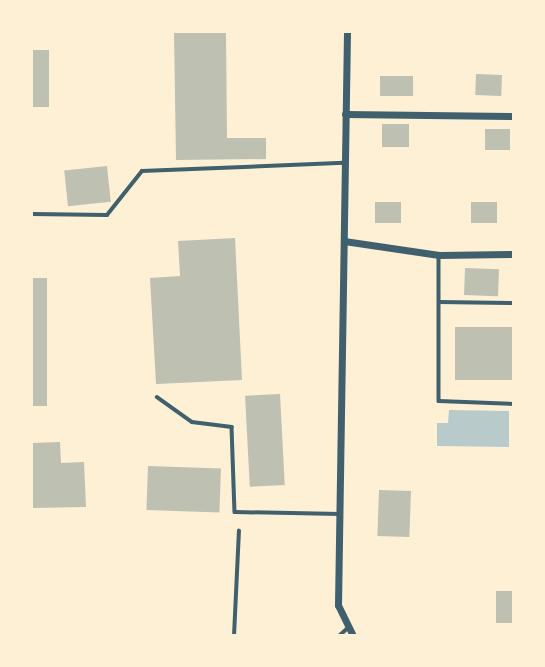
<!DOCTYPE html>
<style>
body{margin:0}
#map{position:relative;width:545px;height:667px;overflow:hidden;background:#fdf0d5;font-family:"PT Sans",sans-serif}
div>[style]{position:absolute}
.green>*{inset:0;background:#b9caca}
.building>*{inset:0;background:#bec0b2;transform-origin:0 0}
.service>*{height:3.5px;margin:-1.75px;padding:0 1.75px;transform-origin:1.75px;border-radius:1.75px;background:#3f606c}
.minor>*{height:7px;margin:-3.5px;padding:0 3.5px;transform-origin:3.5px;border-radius:3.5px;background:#3f606c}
span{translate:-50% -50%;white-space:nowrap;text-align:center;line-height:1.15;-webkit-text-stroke:5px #fdf0d5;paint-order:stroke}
.frame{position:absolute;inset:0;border:33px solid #fdf0d5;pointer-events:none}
</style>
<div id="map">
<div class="green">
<i style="clip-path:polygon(449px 410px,509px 411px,509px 447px,437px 446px,437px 423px,448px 423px)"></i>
</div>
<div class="building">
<i style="clip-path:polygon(174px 32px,226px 32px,227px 138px,266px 138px,266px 159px,176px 160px)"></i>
<i style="left:32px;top:50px;width:17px;height:57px"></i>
<i style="left:476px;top:74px;width:26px;height:21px;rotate:2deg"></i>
<i style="left:413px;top:76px;width:20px;height:33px;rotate:90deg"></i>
<i style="left:382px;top:124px;width:27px;height:23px"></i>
<i style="left:485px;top:129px;width:25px;height:21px"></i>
<i style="left:107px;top:166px;width:36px;height:43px;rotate:84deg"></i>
<i style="left:401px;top:202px;width:21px;height:26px;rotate:90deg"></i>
<i style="left:471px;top:202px;width:26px;height:21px"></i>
<i style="clip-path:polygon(235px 238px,242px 380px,156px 384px,150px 278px,180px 276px,178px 241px)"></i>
<i style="left:465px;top:268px;width:34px;height:27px;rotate:2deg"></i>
<i style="left:32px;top:278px;width:15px;height:128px"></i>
<i style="left:514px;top:327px;width:53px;height:59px;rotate:90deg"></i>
<i style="left:280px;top:394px;width:91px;height:35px;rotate:87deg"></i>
<i style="clip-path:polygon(60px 442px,61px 463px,84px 462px,86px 507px,32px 508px,32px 443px)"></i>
<i style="left:148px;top:466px;width:73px;height:44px;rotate:2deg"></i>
<i style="left:379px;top:490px;width:32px;height:46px;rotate:2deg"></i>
<i style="left:514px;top:591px;width:32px;height:18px;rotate:90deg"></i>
</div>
<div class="service">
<i style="left:32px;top:214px;width:75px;rotate:0.8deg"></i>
<i style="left:107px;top:215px;width:56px;rotate:-51.5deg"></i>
<i style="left:142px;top:171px;width:202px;rotate:-2.3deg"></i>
<i style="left:439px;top:257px;width:144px;rotate:90deg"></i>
<i style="left:439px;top:401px;width:75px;rotate:2.3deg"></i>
<i style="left:439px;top:302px;width:75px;rotate:0.8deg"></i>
<i style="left:157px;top:397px;width:43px;rotate:35.5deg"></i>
<i style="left:192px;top:422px;width:40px;rotate:7.1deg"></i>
<i style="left:232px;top:427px;width:85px;rotate:88deg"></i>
<i style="left:235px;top:512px;width:105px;rotate:1.1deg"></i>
<i style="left:234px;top:636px;width:105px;rotate:-87.3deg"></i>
<i style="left:339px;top:636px;width:12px;rotate:-42deg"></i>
</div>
<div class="minor">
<i style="left:347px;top:32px;width:573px;rotate:90.9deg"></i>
<i style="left:338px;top:605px;width:34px;rotate:64deg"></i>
<i style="left:345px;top:114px;width:169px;rotate:0.7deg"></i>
<i style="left:344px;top:241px;width:96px;rotate:8.4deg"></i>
<i style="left:439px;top:255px;width:75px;rotate:-0.8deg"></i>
</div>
<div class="frame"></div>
</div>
